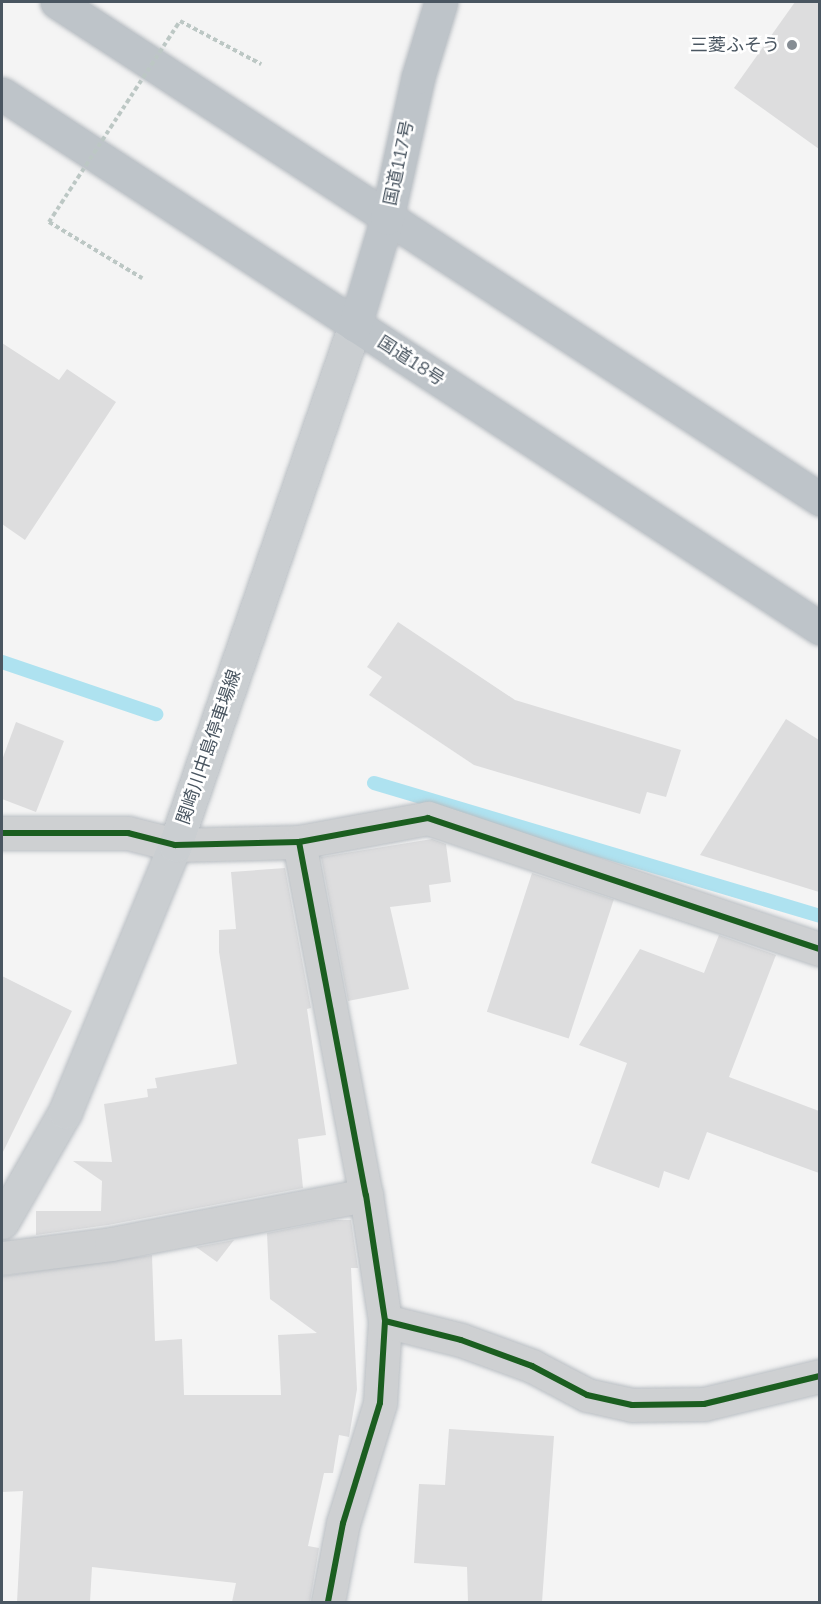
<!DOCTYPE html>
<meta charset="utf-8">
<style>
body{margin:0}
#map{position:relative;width:821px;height:1604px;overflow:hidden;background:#f4f4f4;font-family:"Nunito Sans","Noto Sans JP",sans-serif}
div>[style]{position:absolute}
.stream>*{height:14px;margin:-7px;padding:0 7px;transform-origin:7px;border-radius:7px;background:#aee2f0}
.building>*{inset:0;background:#ddddde;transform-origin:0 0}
.path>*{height:4px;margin-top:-2px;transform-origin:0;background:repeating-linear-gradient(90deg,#bcc7c4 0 4.5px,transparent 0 7.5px)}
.roads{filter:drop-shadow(0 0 2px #b9bec3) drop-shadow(0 0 2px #b9bec3)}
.minor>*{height:33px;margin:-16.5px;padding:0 16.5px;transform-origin:16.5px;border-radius:16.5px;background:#ced0d2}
.major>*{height:33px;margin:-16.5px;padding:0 16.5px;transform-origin:16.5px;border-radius:16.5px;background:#caced1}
.highway>*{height:33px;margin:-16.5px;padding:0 16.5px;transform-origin:16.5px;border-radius:16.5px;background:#bec4c9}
.path-bridge>*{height:4px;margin-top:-2px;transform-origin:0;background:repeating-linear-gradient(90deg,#bcc7c4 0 4.5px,transparent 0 7.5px)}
.cycleway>*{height:6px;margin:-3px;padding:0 3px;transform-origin:3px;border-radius:3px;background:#1b5e20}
.dots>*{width:16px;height:16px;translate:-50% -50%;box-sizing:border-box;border:3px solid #fff;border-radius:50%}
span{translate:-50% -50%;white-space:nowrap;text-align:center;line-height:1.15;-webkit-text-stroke:5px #fff;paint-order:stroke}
.poi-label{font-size:18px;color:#4a5661}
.right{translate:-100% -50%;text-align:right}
.street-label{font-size:18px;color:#4a5661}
.frame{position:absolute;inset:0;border:3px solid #4a5661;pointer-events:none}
</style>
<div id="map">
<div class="stream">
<i style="left:2px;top:662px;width:163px;rotate:18.7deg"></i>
<i style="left:374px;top:783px;width:465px;rotate:16.6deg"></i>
</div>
<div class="building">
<i style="clip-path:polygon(795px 2px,819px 2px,819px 149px,734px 88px)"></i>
<i style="clip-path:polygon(2px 343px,59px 380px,67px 369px,116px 402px,25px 540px,2px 524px)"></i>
<i style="clip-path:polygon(398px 622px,515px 700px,681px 750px,666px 797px,647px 792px,640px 814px,474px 765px,369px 695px,382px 677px,367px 667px)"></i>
<i style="clip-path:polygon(786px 719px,819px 740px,819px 892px,700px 855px)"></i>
<i style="clip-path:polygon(16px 722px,64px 741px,36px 812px,2px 799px,2px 760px)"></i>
<i style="clip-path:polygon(432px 839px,446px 844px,451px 882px,429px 885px,431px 902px,390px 907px,409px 989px,348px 1001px,321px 857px)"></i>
<i style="clip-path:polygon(285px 868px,311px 1008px,307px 1009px,326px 1135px,298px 1139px,303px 1188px,108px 1225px,36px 1235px,36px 1211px,101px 1211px,102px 1181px,73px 1161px,112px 1162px,104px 1104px,148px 1097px,147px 1089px,157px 1088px,155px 1078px,237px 1064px,219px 952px,219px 930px,236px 929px,231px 872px)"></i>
<i style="left:532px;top:873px;width:86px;height:146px;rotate:18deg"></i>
<i style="clip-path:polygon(719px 935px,776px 955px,729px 1077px,819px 1111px,819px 1173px,707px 1132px,689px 1180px,664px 1171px,659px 1188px,591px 1163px,627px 1063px,579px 1045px,640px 949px,704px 973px)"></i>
<i style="clip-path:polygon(2px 976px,72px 1011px,2px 1154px)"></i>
<i style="clip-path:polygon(333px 1220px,351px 1220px,358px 1268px,351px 1268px,357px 1389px,349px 1437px,339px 1435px,333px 1473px,324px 1473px,308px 1546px,319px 1548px,310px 1602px,232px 1602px,236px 1583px,92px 1567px,90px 1602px,17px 1602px,23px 1491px,2px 1492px,2px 1276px,152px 1255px,155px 1341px,182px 1339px,184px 1395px,281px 1395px,278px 1335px,317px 1333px,270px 1299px,267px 1233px)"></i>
<i style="clip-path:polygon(234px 1240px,217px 1262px,196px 1247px)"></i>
<i style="clip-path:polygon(449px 1429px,554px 1436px,542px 1602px,468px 1602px,467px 1567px,414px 1563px,419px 1484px,445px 1485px)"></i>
</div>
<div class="path">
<i style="left:180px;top:21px;width:92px;rotate:28deg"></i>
<i style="left:49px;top:222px;width:109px;rotate:31.1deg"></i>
</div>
<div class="roads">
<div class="minor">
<i style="left:2px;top:833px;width:126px"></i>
<i style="left:128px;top:833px;width:49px;rotate:14.3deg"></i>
<i style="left:175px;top:845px;width:124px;rotate:-1.4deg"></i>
<i style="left:299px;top:842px;width:131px;rotate:-10.5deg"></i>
<i style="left:428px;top:818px;width:413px;rotate:18.5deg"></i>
<i style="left:299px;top:842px;width:359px;rotate:79.3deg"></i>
<i style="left:366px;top:1195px;width:127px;rotate:81.4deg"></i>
<i style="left:385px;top:1321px;width:82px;rotate:93.5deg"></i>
<i style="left:380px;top:1403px;width:126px;rotate:107.1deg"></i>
<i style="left:343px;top:1523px;width:80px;rotate:100.8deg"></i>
<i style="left:2px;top:1258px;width:110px;rotate:-7.3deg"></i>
<i style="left:111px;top:1244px;width:260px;rotate:-10.9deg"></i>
<i style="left:385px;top:1321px;width:78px;rotate:14deg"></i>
<i style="left:461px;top:1340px;width:76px;rotate:20.1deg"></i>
<i style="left:532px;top:1366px;width:62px;rotate:27.8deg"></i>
<i style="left:587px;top:1395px;width:46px;rotate:12.5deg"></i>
<i style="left:632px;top:1405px;width:72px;rotate:-0.8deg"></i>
<i style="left:704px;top:1404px;width:119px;rotate:-13.6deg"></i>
</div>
<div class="major">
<i style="left:2px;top:1222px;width:127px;rotate:-60.2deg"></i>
<i style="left:65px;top:1112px;width:289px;rotate:-67.6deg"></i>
<i style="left:175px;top:845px;width:550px;rotate:-70.91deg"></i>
</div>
<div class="highway">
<i style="left:57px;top:2px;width:911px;rotate:33.08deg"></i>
<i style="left:2px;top:94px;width:977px;rotate:33.14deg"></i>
<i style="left:355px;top:325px;width:112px;rotate:-73.3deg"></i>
<i style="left:387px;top:218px;width:144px;rotate:-77.6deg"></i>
<i style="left:418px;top:77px;width:78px;rotate:-73deg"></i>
</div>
</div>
<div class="path-bridge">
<i style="left:49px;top:222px;width:240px;rotate:-56.9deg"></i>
</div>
<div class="cycleway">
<i style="left:2px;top:833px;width:126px"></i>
<i style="left:128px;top:833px;width:49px;rotate:14.3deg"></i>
<i style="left:175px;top:845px;width:124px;rotate:-1.4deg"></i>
<i style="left:299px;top:842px;width:131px;rotate:-10.5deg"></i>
<i style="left:428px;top:818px;width:413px;rotate:18.5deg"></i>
<i style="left:299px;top:842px;width:359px;rotate:79.3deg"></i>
<i style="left:366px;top:1195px;width:127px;rotate:81.4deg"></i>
<i style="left:385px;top:1321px;width:82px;rotate:93.5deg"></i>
<i style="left:380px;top:1403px;width:126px;rotate:107.1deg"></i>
<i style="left:343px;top:1523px;width:80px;rotate:100.8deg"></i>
<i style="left:385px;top:1321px;width:78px;rotate:14deg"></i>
<i style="left:461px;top:1340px;width:76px;rotate:20.1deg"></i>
<i style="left:532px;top:1366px;width:62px;rotate:27.8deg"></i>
<i style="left:587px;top:1395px;width:46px;rotate:12.5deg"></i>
<i style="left:632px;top:1405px;width:72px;rotate:-0.8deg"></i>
<i style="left:704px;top:1404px;width:119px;rotate:-13.6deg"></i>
</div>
<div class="dots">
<i style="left:792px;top:45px;background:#868d94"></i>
</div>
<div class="poi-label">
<span class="right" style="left:780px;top:45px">三菱ふそう</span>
</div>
<div class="street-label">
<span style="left:399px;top:163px;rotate:-78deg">国道117号</span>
<span style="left:411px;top:361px;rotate:33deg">国道18号</span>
<span style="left:209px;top:747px;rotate:-71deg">関崎川中島停車場線</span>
</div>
<div class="frame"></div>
</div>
